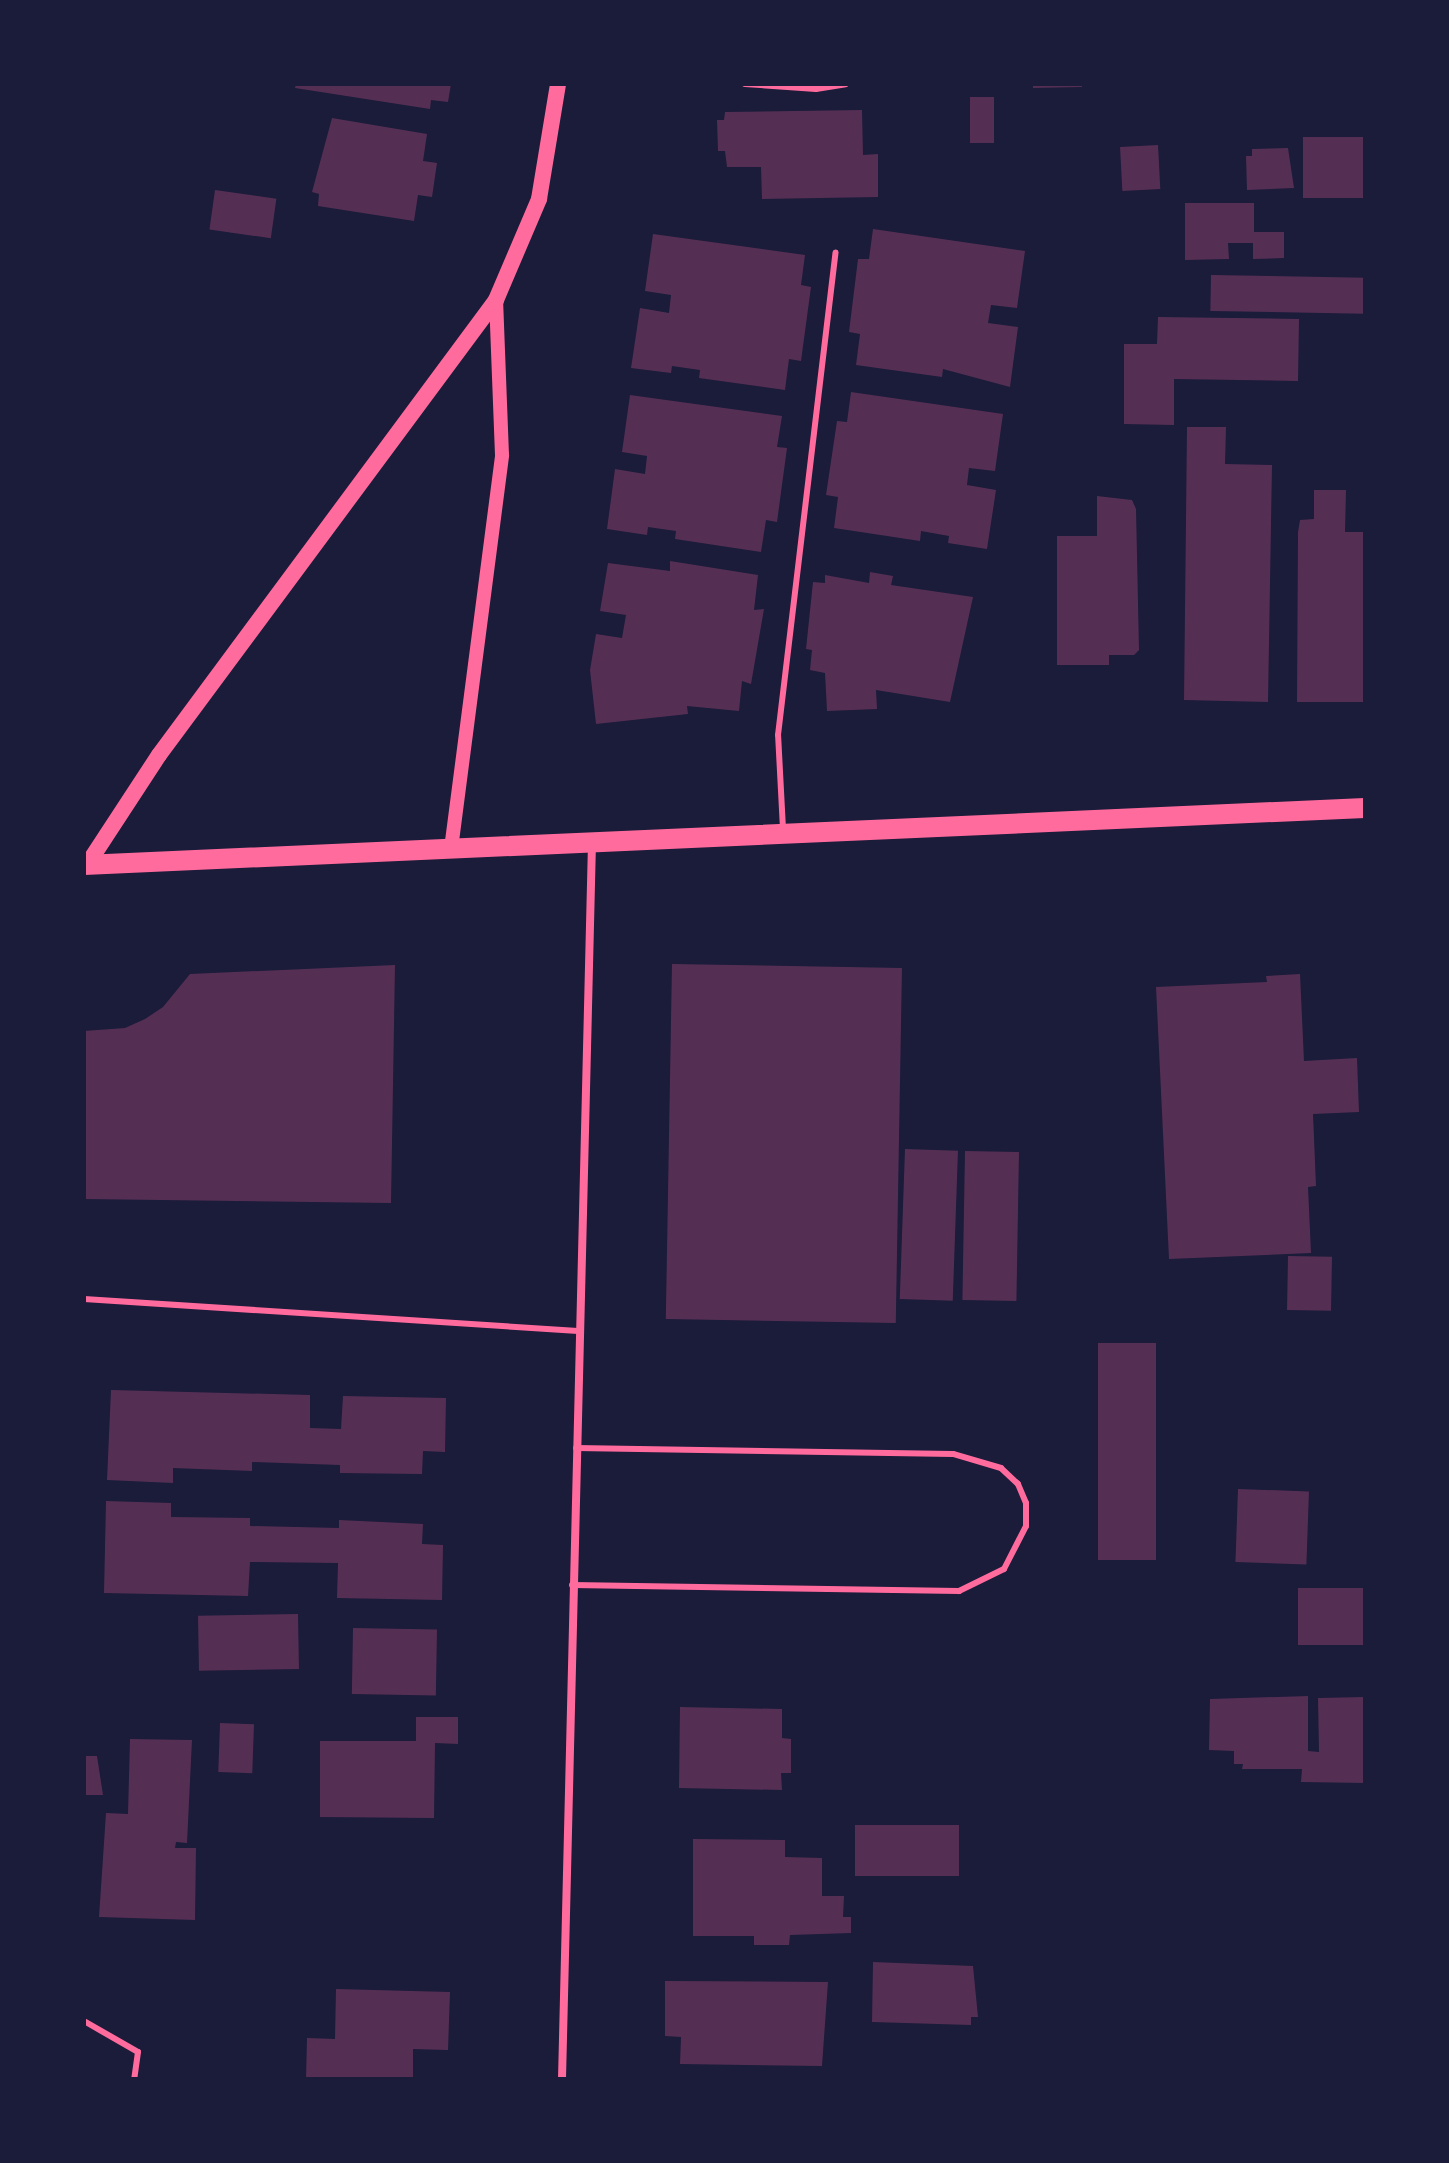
<!DOCTYPE html>
<style>
body{margin:0}
#map{position:relative;width:1449px;height:2163px;overflow:hidden;background:#1b1b3a;font-family:Ubuntu,sans-serif}
div>[style]{position:absolute}
.building>*{inset:0;background:#542f53;transform-origin:0 0}
.service>*{height:6px;margin:-3px;padding:0 3px;transform-origin:3px;border-radius:3px;background:#ff6b9d}
.minor>*{height:8px;margin:-4px;padding:0 4px;transform-origin:4px;border-radius:4px;background:#ff6b9d}
.tertiary>*{height:14px;margin:-7px;padding:0 7px;transform-origin:7px;border-radius:7px;background:#ff6b9d}
.secondary>*{height:16px;margin:-8px;padding:0 8px;transform-origin:8px;border-radius:8px;background:#ff6b9d}
.primary>*{height:20px;margin:-10px;padding:0 10px;transform-origin:10px;border-radius:10px;background:#ff6b9d}
span{translate:-50% -50%;white-space:nowrap;text-align:center;line-height:1.15;-webkit-text-stroke:6px #1b1b3a;paint-order:stroke}
.frame{position:absolute;inset:0;border:86px solid #1b1b3a;pointer-events:none}
</style>
<div id="map">
<div class="building">
<i style="clip-path:polygon(296px 84px,451px 84px,448px 102px,431px 100px,430px 109px,295px 88px)"></i>
<i style="clip-path:polygon(1033px 84px,1082px 84px,1082px 87px,1033px 88px)"></i>
<i style="left:970px;top:97px;width:24px;height:46px"></i>
<i style="clip-path:polygon(862px 110px,863px 155px,878px 154px,878px 197px,762px 199px,761px 167px,727px 167px,725px 151px,718px 151px,717px 120px,724px 120px,725px 112px)"></i>
<i style="clip-path:polygon(332px 118px,427px 134px,423px 161px,437px 163px,432px 197px,418px 195px,414px 221px,318px 206px,319px 194px,312px 192px)"></i>
<i style="left:1303px;top:137px;width:62px;height:61px"></i>
<i style="left:1158px;top:145px;width:44px;height:38px;rotate:87deg"></i>
<i style="clip-path:polygon(1288px 148px,1294px 188px,1247px 190px,1246px 156px,1252px 156px,1252px 149px)"></i>
<i style="left:215px;top:190px;width:62px;height:40px;rotate:8deg"></i>
<i style="clip-path:polygon(1185px 203px,1254px 203px,1254px 232px,1284px 232px,1284px 258px,1253px 259px,1253px 243px,1228px 243px,1229px 259px,1185px 260px)"></i>
<i style="clip-path:polygon(873px 229px,1025px 251px,1017px 308px,991px 305px,988px 323px,1018px 327px,1010px 387px,943px 369px,942px 377px,856px 365px,860px 334px,849px 332px,858px 259px,869px 259px)"></i>
<i style="clip-path:polygon(653px 234px,805px 255px,801px 285px,811px 287px,801px 361px,789px 359px,785px 390px,699px 378px,700px 370px,672px 366px,671px 373px,631px 368px,640px 308px,669px 313px,671px 295px,645px 291px)"></i>
<i style="left:1211px;top:275px;width:154px;height:36px;rotate:1deg"></i>
<i style="clip-path:polygon(1158px 317px,1299px 319px,1298px 381px,1174px 379px,1174px 425px,1124px 424px,1124px 344px,1157px 344px)"></i>
<i style="clip-path:polygon(851px 392px,1003px 414px,995px 471px,969px 468px,967px 485px,996px 490px,987px 549px,948px 543px,949px 536px,921px 531px,920px 541px,834px 528px,838px 497px,826px 495px,837px 421px,847px 422px)"></i>
<i style="clip-path:polygon(630px 395px,782px 416px,777px 447px,787px 448px,777px 522px,766px 520px,761px 552px,675px 539px,676px 531px,648px 527px,647px 535px,607px 529px,615px 469px,645px 474px,647px 456px,622px 452px)"></i>
<i style="clip-path:polygon(1187px 427px,1226px 427px,1225px 464px,1272px 465px,1268px 702px,1184px 700px)"></i>
<i style="clip-path:polygon(1314px 490px,1346px 490px,1345px 532px,1365px 532px,1365px 702px,1297px 702px,1298px 532px,1300px 520px,1314px 519px)"></i>
<i style="clip-path:polygon(1097px 496px,1132px 500px,1136px 509px,1139px 650px,1134px 655px,1109px 655px,1109px 665px,1057px 665px,1057px 536px,1097px 536px)"></i>
<i style="clip-path:polygon(670px 561px,758px 575px,754px 610px,764px 609px,751px 684px,742px 681px,739px 711px,687px 706px,688px 714px,596px 724px,590px 670px,596px 634px,622px 638px,626px 615px,600px 611px,608px 563px,670px 571px)"></i>
<i style="clip-path:polygon(870px 572px,893px 576px,891px 585px,973px 597px,950px 702px,876px 690px,877px 709px,827px 711px,825px 673px,810px 670px,812px 650px,806px 649px,813px 582px,825px 583px,825px 575px,869px 583px)"></i>
<i style="left:672px;top:964px;width:230px;height:355px;rotate:1deg"></i>
<i style="clip-path:polygon(395px 965px,391px 1203px,84px 1199px,84px 1031px,125px 1028px,145px 1019px,163px 1007px,190px 974px)"></i>
<i style="clip-path:polygon(1300px 974px,1304px 1061px,1357px 1058px,1359px 1112px,1313px 1114px,1316px 1186px,1308px 1187px,1311px 1253px,1169px 1259px,1156px 987px,1267px 982px,1266px 976px)"></i>
<i style="left:905px;top:1149px;width:53px;height:150px;rotate:2deg"></i>
<i style="left:965px;top:1151px;width:54px;height:149px;rotate:1deg"></i>
<i style="left:1288px;top:1256px;width:44px;height:54px;rotate:1deg"></i>
<i style="left:1098px;top:1343px;width:58px;height:217px"></i>
<i style="clip-path:polygon(111px 1390px,310px 1395px,310px 1428px,341px 1429px,343px 1396px,446px 1398px,445px 1452px,423px 1451px,422px 1474px,340px 1473px,340px 1465px,252px 1462px,252px 1471px,173px 1468px,173px 1483px,107px 1480px)"></i>
<i style="left:1238px;top:1489px;width:71px;height:73px;rotate:2deg"></i>
<i style="clip-path:polygon(106px 1501px,171px 1503px,171px 1517px,250px 1518px,250px 1526px,339px 1528px,339px 1520px,423px 1524px,422px 1544px,443px 1545px,442px 1600px,337px 1598px,338px 1563px,250px 1562px,248px 1596px,104px 1593px)"></i>
<i style="left:1298px;top:1588px;width:67px;height:57px"></i>
<i style="left:298px;top:1614px;width:55px;height:100px;rotate:89deg"></i>
<i style="left:353px;top:1628px;width:84px;height:66px;rotate:1deg"></i>
<i style="clip-path:polygon(1308px 1696px,1308px 1751px,1319px 1752px,1318px 1698px,1365px 1697px,1365px 1783px,1301px 1782px,1302px 1769px,1242px 1769px,1243px 1764px,1234px 1764px,1234px 1751px,1209px 1750px,1210px 1699px)"></i>
<i style="clip-path:polygon(680px 1707px,782px 1709px,782px 1738px,791px 1739px,791px 1773px,781px 1773px,782px 1790px,679px 1788px)"></i>
<i style="clip-path:polygon(416px 1717px,458px 1717px,458px 1744px,435px 1743px,434px 1818px,320px 1817px,320px 1741px,416px 1741px)"></i>
<i style="left:220px;top:1723px;width:34px;height:49px;rotate:2deg"></i>
<i style="clip-path:polygon(130px 1739px,192px 1740px,187px 1843px,176px 1842px,175px 1848px,196px 1848px,195px 1920px,99px 1917px,106px 1813px,128px 1814px)"></i>
<i style="clip-path:polygon(84px 1756px,97px 1756px,103px 1795px,84px 1795px)"></i>
<i style="left:959px;top:1825px;width:51px;height:104px;rotate:90deg"></i>
<i style="clip-path:polygon(693px 1839px,785px 1840px,785px 1857px,822px 1858px,822px 1896px,844px 1896px,843px 1917px,851px 1917px,851px 1933px,790px 1935px,789px 1945px,754px 1945px,754px 1936px,693px 1936px)"></i>
<i style="clip-path:polygon(873px 1962px,973px 1966px,978px 2017px,971px 2017px,971px 2025px,872px 2022px)"></i>
<i style="clip-path:polygon(665px 1981px,828px 1982px,822px 2066px,680px 2064px,681px 2037px,665px 2036px)"></i>
<i style="clip-path:polygon(336px 1989px,450px 1992px,448px 2050px,413px 2049px,413px 2079px,306px 2079px,307px 2038px,335px 2039px)"></i>
</div>
<div class="service">
<i style="left:745px;top:84px;width:71px;rotate:4deg"></i>
<i style="left:816px;top:89px;width:30px;rotate:-9deg"></i>
<i style="left:783px;top:829px;width:94px;rotate:-93deg"></i>
<i style="left:778px;top:735px;width:486px;rotate:-83.2deg"></i>
<i style="left:84px;top:1299px;width:495px;rotate:3.7deg"></i>
<i style="left:572px;top:1585px;width:387px;rotate:0.9deg"></i>
<i style="left:959px;top:1591px;width:50px;rotate:-26.1deg"></i>
<i style="left:1004px;top:1569px;width:48px;rotate:-62.9deg"></i>
<i style="left:1026px;top:1526px;width:23px;rotate:-90deg"></i>
<i style="left:1026px;top:1503px;width:21px;rotate:-113deg"></i>
<i style="left:1018px;top:1484px;width:23px;rotate:-137deg"></i>
<i style="left:1001px;top:1468px;width:50px;rotate:-163.7deg"></i>
<i style="left:953px;top:1454px;width:377px;rotate:-179.1deg"></i>
<i style="left:84px;top:2021px;width:62px;rotate:29.9deg"></i>
<i style="left:138px;top:2052px;width:27px;rotate:98deg"></i>
</div>
<div class="minor">
<i style="left:562px;top:2079px;width:1235px;rotate:-88.61deg"></i>
</div>
<div class="tertiary">
<i style="left:451px;top:849px;width:397px;rotate:-82.6deg"></i>
<i style="left:502px;top:455px;width:155px;rotate:-92.2deg"></i>
</div>
<div class="secondary">
<i style="left:87px;top:865px;width:131px;rotate:-56.8deg"></i>
<i style="left:159px;top:755px;width:566px;rotate:-53.47deg"></i>
<i style="left:496px;top:300px;width:110px;rotate:-66.9deg"></i>
<i style="left:539px;top:199px;width:117px;rotate:-80.6deg"></i>
</div>
<div class="primary">
<i style="left:84px;top:865px;width:1282px;rotate:-2.55deg"></i>
</div>
<div class="frame"></div>
</div>
